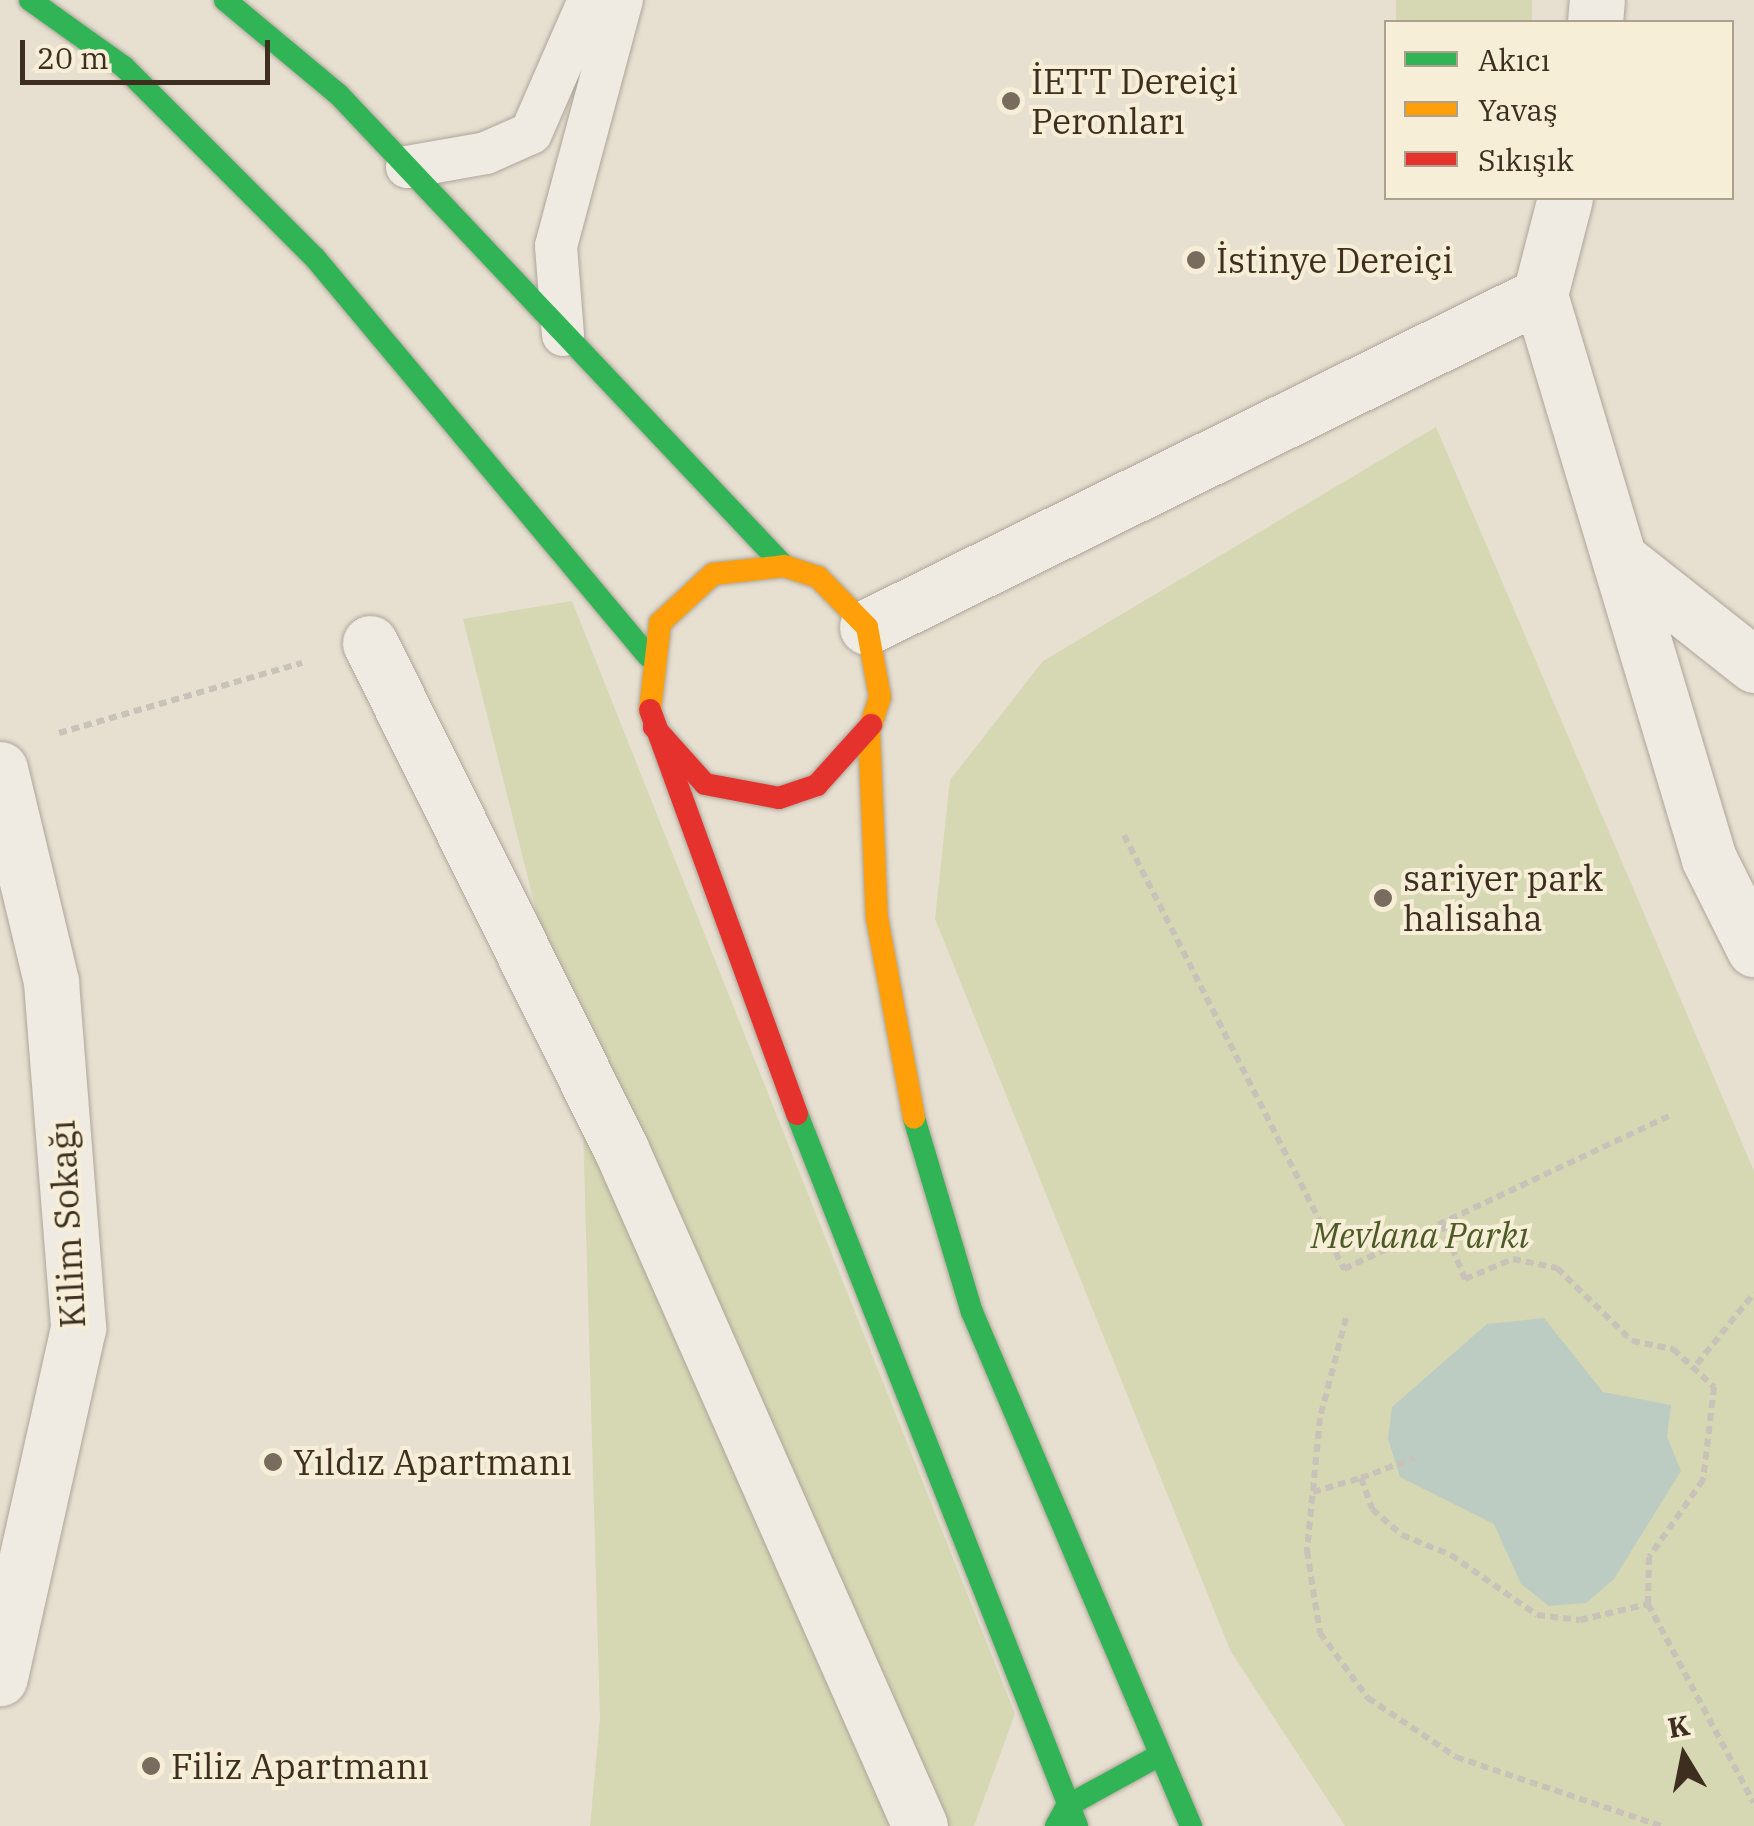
<!DOCTYPE html>
<meta charset="utf-8">
<style>
body{margin:0}
#map{position:relative;width:1754px;height:1826px;overflow:hidden;background:#e7e0d1;font-family:"IBM Plex Serif",serif}
div>[style]{position:absolute}
.green>*{inset:0;background:#d6d7b3;transform-origin:0 0}
.water>*{inset:0;background:#bcccc2}
.path>*{height:6px;margin-top:-3px;transform-origin:0;background:repeating-linear-gradient(90deg,#c8c2b9 0 8px,transparent 0 13px)}
.roads{filter:drop-shadow(0 0 2px #ada599) drop-shadow(0 0 2px #ada599)}
.lane>*{height:42px;margin:-21px;padding:0 21px;transform-origin:21px;border-radius:21px;background:#efebe3}
.street>*{height:55px;margin:-27.5px;padding:0 27.5px;transform-origin:27.5px;border-radius:27.5px;background:#efebe3}
.fast>*{height:22px;margin:-11px;padding:0 11px;transform-origin:11px;border-radius:11px;background:#30b455}
.slow>*{height:22px;margin:-11px;padding:0 11px;transform-origin:11px;border-radius:11px;background:#ff9f0a}
.jam>*{height:22px;margin:-11px;padding:0 11px;transform-origin:11px;border-radius:11px;background:#e5322d}
.dots>*{width:28px;height:28px;translate:-50% -50%;box-sizing:border-box;border:5px solid #f7eed8;border-radius:50%}
span{translate:-50% -50%;white-space:nowrap;text-align:center;line-height:1.15;-webkit-text-stroke:8px #f7eed8;paint-order:stroke}
.poi-label{font-size:35px;color:#3d2e20}
.left{translate:0 -50%;text-align:left}
.street-label{font-size:35px;color:#3d2e20}
.park-label{font-size:35px;color:#4d5a26;font-style:italic}
.legend{position:absolute;left:1384px;top:20px;width:350px;height:180px;box-sizing:border-box;background:#f7eed8;border:2px solid #ada18e;margin:0;padding:12px 18px;list-style:none;font-size:30px;color:#3d2e20}
.legend li{display:flex;align-items:center;gap:20px;height:50px}
.legend b{width:50px;border:2px solid #ada18e}
.north{position:absolute;left:1634px;top:1706px;width:100px;height:100px;-webkit-text-stroke:8px #f7eed8;paint-order:stroke;rotate:350deg;font-size:28px;font-weight:700;line-height:40px;text-align:center;color:#3d2e20}
.north::after{content:'';display:block;margin:auto;width:35px;height:45px;background:#3d2e20;clip-path:polygon(50% 0,100% 100%,50% 72%,0 100%)}
.scale{position:absolute;left:20px;top:40px;width:250px;height:45px;box-sizing:border-box;border:5px solid #3d2e20;border-top:0;padding-left:12px;font-size:30px;line-height:35px;white-space:nowrap;color:#3d2e20;-webkit-text-stroke:8px #f7eed8;paint-order:stroke}
</style>
<div id="map">
<div class="green">
<i style="left:1396px;top:0;width:136px;height:22px"></i>
<i style="clip-path:polygon(1436px 427px,1754px 1171px,1754px 1826px,1345px 1826px,1231px 1652px,935px 919px,950px 780px,1043px 661px)"></i>
<i style="clip-path:polygon(572px 601px,1015px 1714px,974px 1826px,590px 1826px,600px 1718px,582px 1093px,463px 619px)"></i>
</div>
<div class="water">
<i style="clip-path:polygon(1544px 1318px,1603px 1392px,1671px 1405px,1667px 1437px,1681px 1471px,1614px 1579px,1586px 1603px,1549px 1606px,1521px 1584px,1494px 1524px,1400px 1477px,1388px 1439px,1392px 1407px,1487px 1324px)"></i>
</div>
<div class="path">
<i style="left:59px;top:733px;width:253px;rotate:-16.1deg"></i>
<i style="left:1124px;top:835px;width:487px;rotate:63.1deg"></i>
<i style="left:1344px;top:1269px;width:359px;rotate:-25.2deg"></i>
<i style="left:1442px;top:1224px;width:60px;rotate:67.3deg"></i>
<i style="left:1465px;top:1279px;width:52px;rotate:-22.6deg"></i>
<i style="left:1513px;top:1259px;width:45px;rotate:11.6deg"></i>
<i style="left:1557px;top:1268px;width:105px;rotate:44.2deg"></i>
<i style="left:1632px;top:1341px;width:42px;rotate:11deg"></i>
<i style="left:1673px;top:1349px;width:56px;rotate:42.8deg"></i>
<i style="left:1714px;top:1387px;width:94px;rotate:96.7deg"></i>
<i style="left:1703px;top:1480px;width:94px;rotate:125deg"></i>
<i style="left:1649px;top:1557px;width:47px;rotate:91.2deg"></i>
<i style="left:1648px;top:1604px;width:225px;rotate:62deg"></i>
<i style="left:1346px;top:1318px;width:103px;rotate:104.6deg"></i>
<i style="left:1320px;top:1418px;width:134px;rotate:95.6deg"></i>
<i style="left:1307px;top:1551px;width:83px;rotate:81deg"></i>
<i style="left:1320px;top:1633px;width:81px;rotate:53.6deg"></i>
<i style="left:1368px;top:1698px;width:106px;rotate:33.8deg"></i>
<i style="left:1456px;top:1757px;width:216px;rotate:18.6deg"></i>
<i style="left:1697px;top:1364px;width:91px;rotate:-51.2deg"></i>
<i style="left:1361px;top:1478px;width:57px;rotate:-20.7deg"></i>
<i style="left:1313px;top:1492px;width:50px;rotate:-16.3deg"></i>
<i style="left:1361px;top:1478px;width:33px;rotate:70deg"></i>
<i style="left:1372px;top:1509px;width:40px;rotate:41deg"></i>
<i style="left:1402px;top:1535px;width:53px;rotate:22.2deg"></i>
<i style="left:1451px;top:1555px;width:105px;rotate:34.9deg"></i>
<i style="left:1537px;top:1615px;width:43px;rotate:6.6deg"></i>
<i style="left:1580px;top:1620px;width:70px;rotate:-13.2deg"></i>
</div>
<div class="roads">
<div class="lane">
<i style="left:407px;top:167px;width:80px;rotate:-10deg"></i>
<i style="left:486px;top:153px;width:49px;rotate:-24deg"></i>
<i style="left:531px;top:133px;width:145px;rotate:-66.4deg"></i>
<i style="left:563px;top:335px;width:89px;rotate:-94.5deg"></i>
<i style="left:556px;top:246px;width:255px;rotate:-75deg"></i>
</div>
<div class="street">
<i style="left:1595px;top:22px;width:22px;rotate:-85deg"></i>
<i style="left:1565px;top:198px;width:100px;rotate:104.5deg"></i>
<i style="left:1540px;top:295px;width:589px;rotate:73.32deg"></i>
<i style="left:1709px;top:859px;width:101px;rotate:63.4deg"></i>
<i style="left:1620px;top:559px;width:171px;rotate:38.3deg"></i>
<i style="left:867px;top:627px;width:750px;rotate:-26.26deg"></i>
<i style="left:370px;top:643px;width:565px;rotate:63.62deg"></i>
<i style="left:621px;top:1149px;width:740px;rotate:66.17deg"></i>
<i style="left:0;top:769px;width:219px;rotate:76.5deg"></i>
<i style="left:51px;top:982px;width:347px;rotate:85.5deg"></i>
<i style="left:78px;top:1328px;width:359px;rotate:102.6deg"></i>
</div>
<div class="fast">
<i style="left:30px;top:0;width:115px;rotate:35.5deg"></i>
<i style="left:124px;top:67px;width:270px;rotate:45deg"></i>
<i style="left:315px;top:258px;width:519px;rotate:50.08deg"></i>
<i style="left:225px;top:0;width:148px;rotate:39.8deg"></i>
<i style="left:339px;top:95px;width:648px;rotate:46.63deg"></i>
<i style="left:797px;top:1114px;width:765px;rotate:68.53deg"></i>
<i style="left:914px;top:1118px;width:202px;rotate:73.4deg"></i>
<i style="left:972px;top:1312px;width:559px;rotate:66.92deg"></i>
<i style="left:1056px;top:1826px;width:23px;rotate:-61deg"></i>
<i style="left:1067px;top:1806px;width:102px;rotate:-28.8deg"></i>
</div>
<div class="slow">
<i style="left:650px;top:710px;width:88px;rotate:-83.4deg"></i>
<i style="left:660px;top:623px;width:72px;rotate:-42.8deg"></i>
<i style="left:713px;top:574px;width:71px;rotate:-6.4deg"></i>
<i style="left:784px;top:566px;width:36px;rotate:18deg"></i>
<i style="left:818px;top:577px;width:70px;rotate:45.6deg"></i>
<i style="left:867px;top:627px;width:71px;rotate:79.5deg"></i>
<i style="left:880px;top:697px;width:29px;rotate:108deg"></i>
<i style="left:869px;top:731px;width:187px;rotate:87.6deg"></i>
<i style="left:877px;top:918px;width:203px;rotate:79.5deg"></i>
</div>
<div class="jam">
<i style="left:650px;top:710px;width:430px;rotate:70deg"></i>
<i style="left:654px;top:727px;width:76px;rotate:48.2deg"></i>
<i style="left:705px;top:784px;width:75px;rotate:10.7deg"></i>
<i style="left:779px;top:798px;width:40px;rotate:-18.9deg"></i>
<i style="left:817px;top:785px;width:81px;rotate:-48deg"></i>
</div>
</div>
<div class="dots">
<i style="left:1011px;top:101px;background:#786c5e"></i>
<i style="left:1196px;top:260px;background:#786c5e"></i>
<i style="left:1383px;top:898px;background:#786c5e"></i>
<i style="left:273px;top:1462px;background:#786c5e"></i>
<i style="left:151px;top:1766px;background:#786c5e"></i>
</div>
<div class="poi-label">
<span class="left" style="left:1031px;top:101px">İETT Dereiçi<br>Peronları</span>
<span class="left" style="left:1216px;top:260px">İstinye Dereiçi</span>
<span class="left" style="left:1403px;top:898px">sariyer park<br>halisaha</span>
<span class="left" style="left:293px;top:1462px">Yıldız Apartmanı</span>
<span class="left" style="left:171px;top:1766px">Filiz Apartmanı</span>
</div>
<div class="street-label">
<span style="left:67px;top:1224px;rotate:-93deg">Kilim Sokağı</span>
</div>
<div class="park-label">
<span style="left:1420px;top:1235px">Mevlana Parkı</span>
</div>
<ul class="legend">
<li><b style="height:12px;background:#30b455"></b>Akıcı</li>
<li><b style="height:12px;background:#ff9f0a"></b>Yavaş</li>
<li><b style="height:12px;background:#e5322d"></b>Sıkışık</li>
</ul>
<div class="north">K</div>
<div class="scale">20 m</div>
</div>
